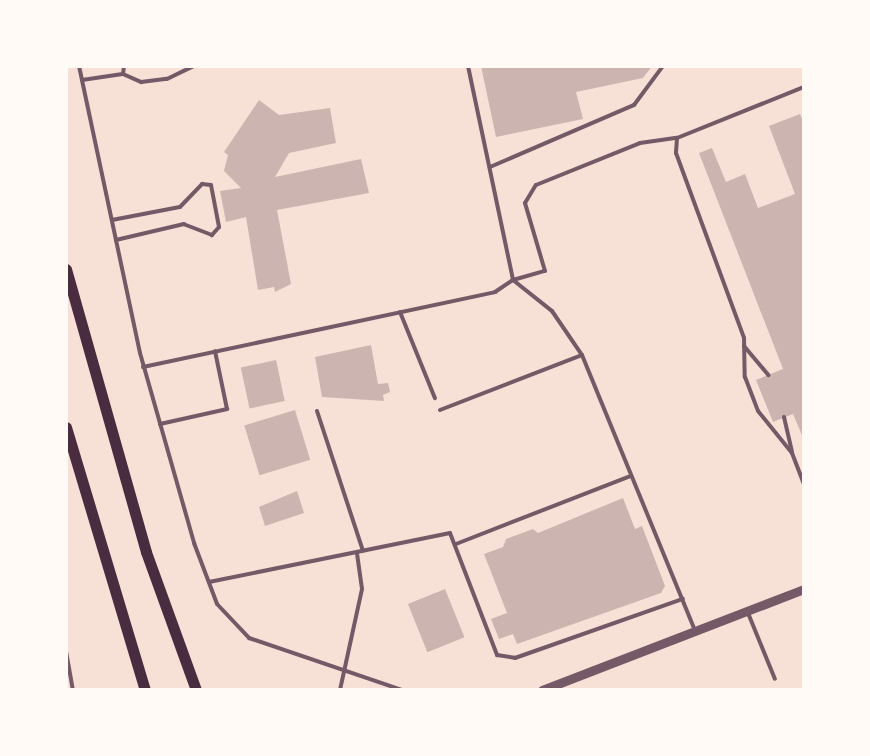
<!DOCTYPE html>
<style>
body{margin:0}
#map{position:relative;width:870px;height:756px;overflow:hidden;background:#f7e1d7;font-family:"Noto Sans",sans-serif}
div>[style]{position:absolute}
.building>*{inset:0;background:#ccb4b1;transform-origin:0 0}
.service>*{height:4px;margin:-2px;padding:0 2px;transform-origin:2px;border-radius:2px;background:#755966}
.tertiary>*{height:9px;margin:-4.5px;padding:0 4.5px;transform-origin:4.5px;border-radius:4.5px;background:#755966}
.primary>*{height:11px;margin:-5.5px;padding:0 5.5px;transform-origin:5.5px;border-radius:5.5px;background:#4a2c40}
span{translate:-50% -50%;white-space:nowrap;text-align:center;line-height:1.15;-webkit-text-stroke:6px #fffaf5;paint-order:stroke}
.frame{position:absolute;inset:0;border:68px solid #fffaf5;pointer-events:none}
</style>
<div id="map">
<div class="building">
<i style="clip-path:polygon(481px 66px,652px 66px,643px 78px,576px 92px,583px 119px,496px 137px)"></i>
<i style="clip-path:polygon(259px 100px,279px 115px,330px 108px,336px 143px,289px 153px,275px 177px,361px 159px,369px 193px,277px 210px,291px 284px,275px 292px,274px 287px,258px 290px,246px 217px,226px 222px,220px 191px,241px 188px,224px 171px,228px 155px,224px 152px)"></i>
<i style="clip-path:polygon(800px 114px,804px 123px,804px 440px,793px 414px,773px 422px,756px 380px,783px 369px,699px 153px,712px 148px,726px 182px,745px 174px,758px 208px,795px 194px,769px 126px)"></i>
<i style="clip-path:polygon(371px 345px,378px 384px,388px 383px,390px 392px,383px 395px,384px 401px,322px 397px,315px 357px)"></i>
<i style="left:276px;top:360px;width:42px;height:36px;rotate:78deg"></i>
<i style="left:295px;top:410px;width:52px;height:53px;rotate:73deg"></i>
<i style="clip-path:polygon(297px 491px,304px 513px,265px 526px,259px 507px)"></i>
<i style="clip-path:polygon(623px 498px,635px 529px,642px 526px,665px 586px,661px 593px,517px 644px,513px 634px,499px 639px,491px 619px,507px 613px,484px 554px,503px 547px,506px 539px,533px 529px,538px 533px)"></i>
<i style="left:445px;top:589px;width:52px;height:40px;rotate:68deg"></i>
</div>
<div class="service">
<i style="left:79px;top:66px;width:293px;rotate:78deg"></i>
<i style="left:140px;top:353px;width:198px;rotate:74.1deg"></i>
<i style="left:194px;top:543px;width:65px;rotate:69.3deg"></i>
<i style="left:217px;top:604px;width:47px;rotate:46.7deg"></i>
<i style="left:249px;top:638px;width:162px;rotate:18.8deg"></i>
<i style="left:468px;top:66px;width:219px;rotate:78.1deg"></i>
<i style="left:513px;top:280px;width:50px;rotate:38.5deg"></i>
<i style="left:552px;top:311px;width:53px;rotate:55.7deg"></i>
<i style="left:582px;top:355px;width:298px;rotate:67.7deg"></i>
<i style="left:123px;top:74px;width:20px;rotate:24deg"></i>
<i style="left:141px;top:82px;width:26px;rotate:-7deg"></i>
<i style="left:167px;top:79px;width:30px;rotate:-26deg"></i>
<i style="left:82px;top:80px;width:41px;rotate:-8.3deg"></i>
<i style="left:123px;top:74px;width:8px;rotate:-83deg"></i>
<i style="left:677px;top:138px;width:15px;rotate:94deg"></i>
<i style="left:676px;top:153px;width:197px;rotate:69.8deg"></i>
<i style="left:744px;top:338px;width:39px;rotate:89deg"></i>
<i style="left:745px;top:377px;width:36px;rotate:69deg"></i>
<i style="left:758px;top:411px;width:54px;rotate:51deg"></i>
<i style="left:792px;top:453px;width:33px;rotate:69deg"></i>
<i style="left:490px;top:167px;width:157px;rotate:-23.3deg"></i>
<i style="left:634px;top:105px;width:49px;rotate:-53.4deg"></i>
<i style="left:112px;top:220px;width:69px;rotate:-10.8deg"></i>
<i style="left:180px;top:207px;width:32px;rotate:-46deg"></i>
<i style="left:202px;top:184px;width:9px;rotate:6deg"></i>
<i style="left:211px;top:185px;width:43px;rotate:79.2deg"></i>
<i style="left:219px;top:227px;width:11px;rotate:131deg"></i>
<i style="left:212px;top:235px;width:30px;rotate:-159deg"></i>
<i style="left:184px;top:224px;width:70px;rotate:166.8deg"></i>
<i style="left:400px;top:312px;width:93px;rotate:67.9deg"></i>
<i style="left:744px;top:346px;width:38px;rotate:50deg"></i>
<i style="left:143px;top:367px;width:360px;rotate:-12deg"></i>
<i style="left:495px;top:292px;width:22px;rotate:-34deg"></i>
<i style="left:513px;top:280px;width:33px;rotate:-16deg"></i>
<i style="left:545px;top:271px;width:71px;rotate:-106.4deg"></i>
<i style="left:525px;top:203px;width:21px;rotate:-59deg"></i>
<i style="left:536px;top:185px;width:112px;rotate:-22deg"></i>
<i style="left:640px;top:143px;width:37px;rotate:-8deg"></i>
<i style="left:677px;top:138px;width:137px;rotate:-21.9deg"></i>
<i style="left:440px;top:410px;width:152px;rotate:-21.2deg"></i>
<i style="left:317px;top:411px;width:147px;rotate:71.8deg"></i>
<i style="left:784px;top:417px;width:35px;rotate:77deg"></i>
<i style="left:160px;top:424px;width:69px;rotate:-12.6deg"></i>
<i style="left:227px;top:409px;width:59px;rotate:-101.7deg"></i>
<i style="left:456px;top:544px;width:187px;rotate:-21.3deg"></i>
<i style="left:209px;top:582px;width:246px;rotate:-11.5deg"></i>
<i style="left:450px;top:533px;width:131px;rotate:68.9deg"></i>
<i style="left:497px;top:655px;width:18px;rotate:9deg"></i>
<i style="left:515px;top:658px;width:178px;rotate:-19.4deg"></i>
<i style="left:748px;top:613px;width:71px;rotate:67.8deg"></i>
<i style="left:66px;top:651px;width:40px;rotate:80deg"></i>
<i style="left:340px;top:690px;width:103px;rotate:-77.7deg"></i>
<i style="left:362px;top:589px;width:37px;rotate:-98deg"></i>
</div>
<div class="tertiary">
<i style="left:542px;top:690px;width:281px;rotate:-21.1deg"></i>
</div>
<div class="primary">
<i style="left:66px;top:269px;width:294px;rotate:74.2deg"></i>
<i style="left:146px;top:552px;width:147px;rotate:70.1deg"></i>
<i style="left:66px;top:427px;width:275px;rotate:73.3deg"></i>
</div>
<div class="frame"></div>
</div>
